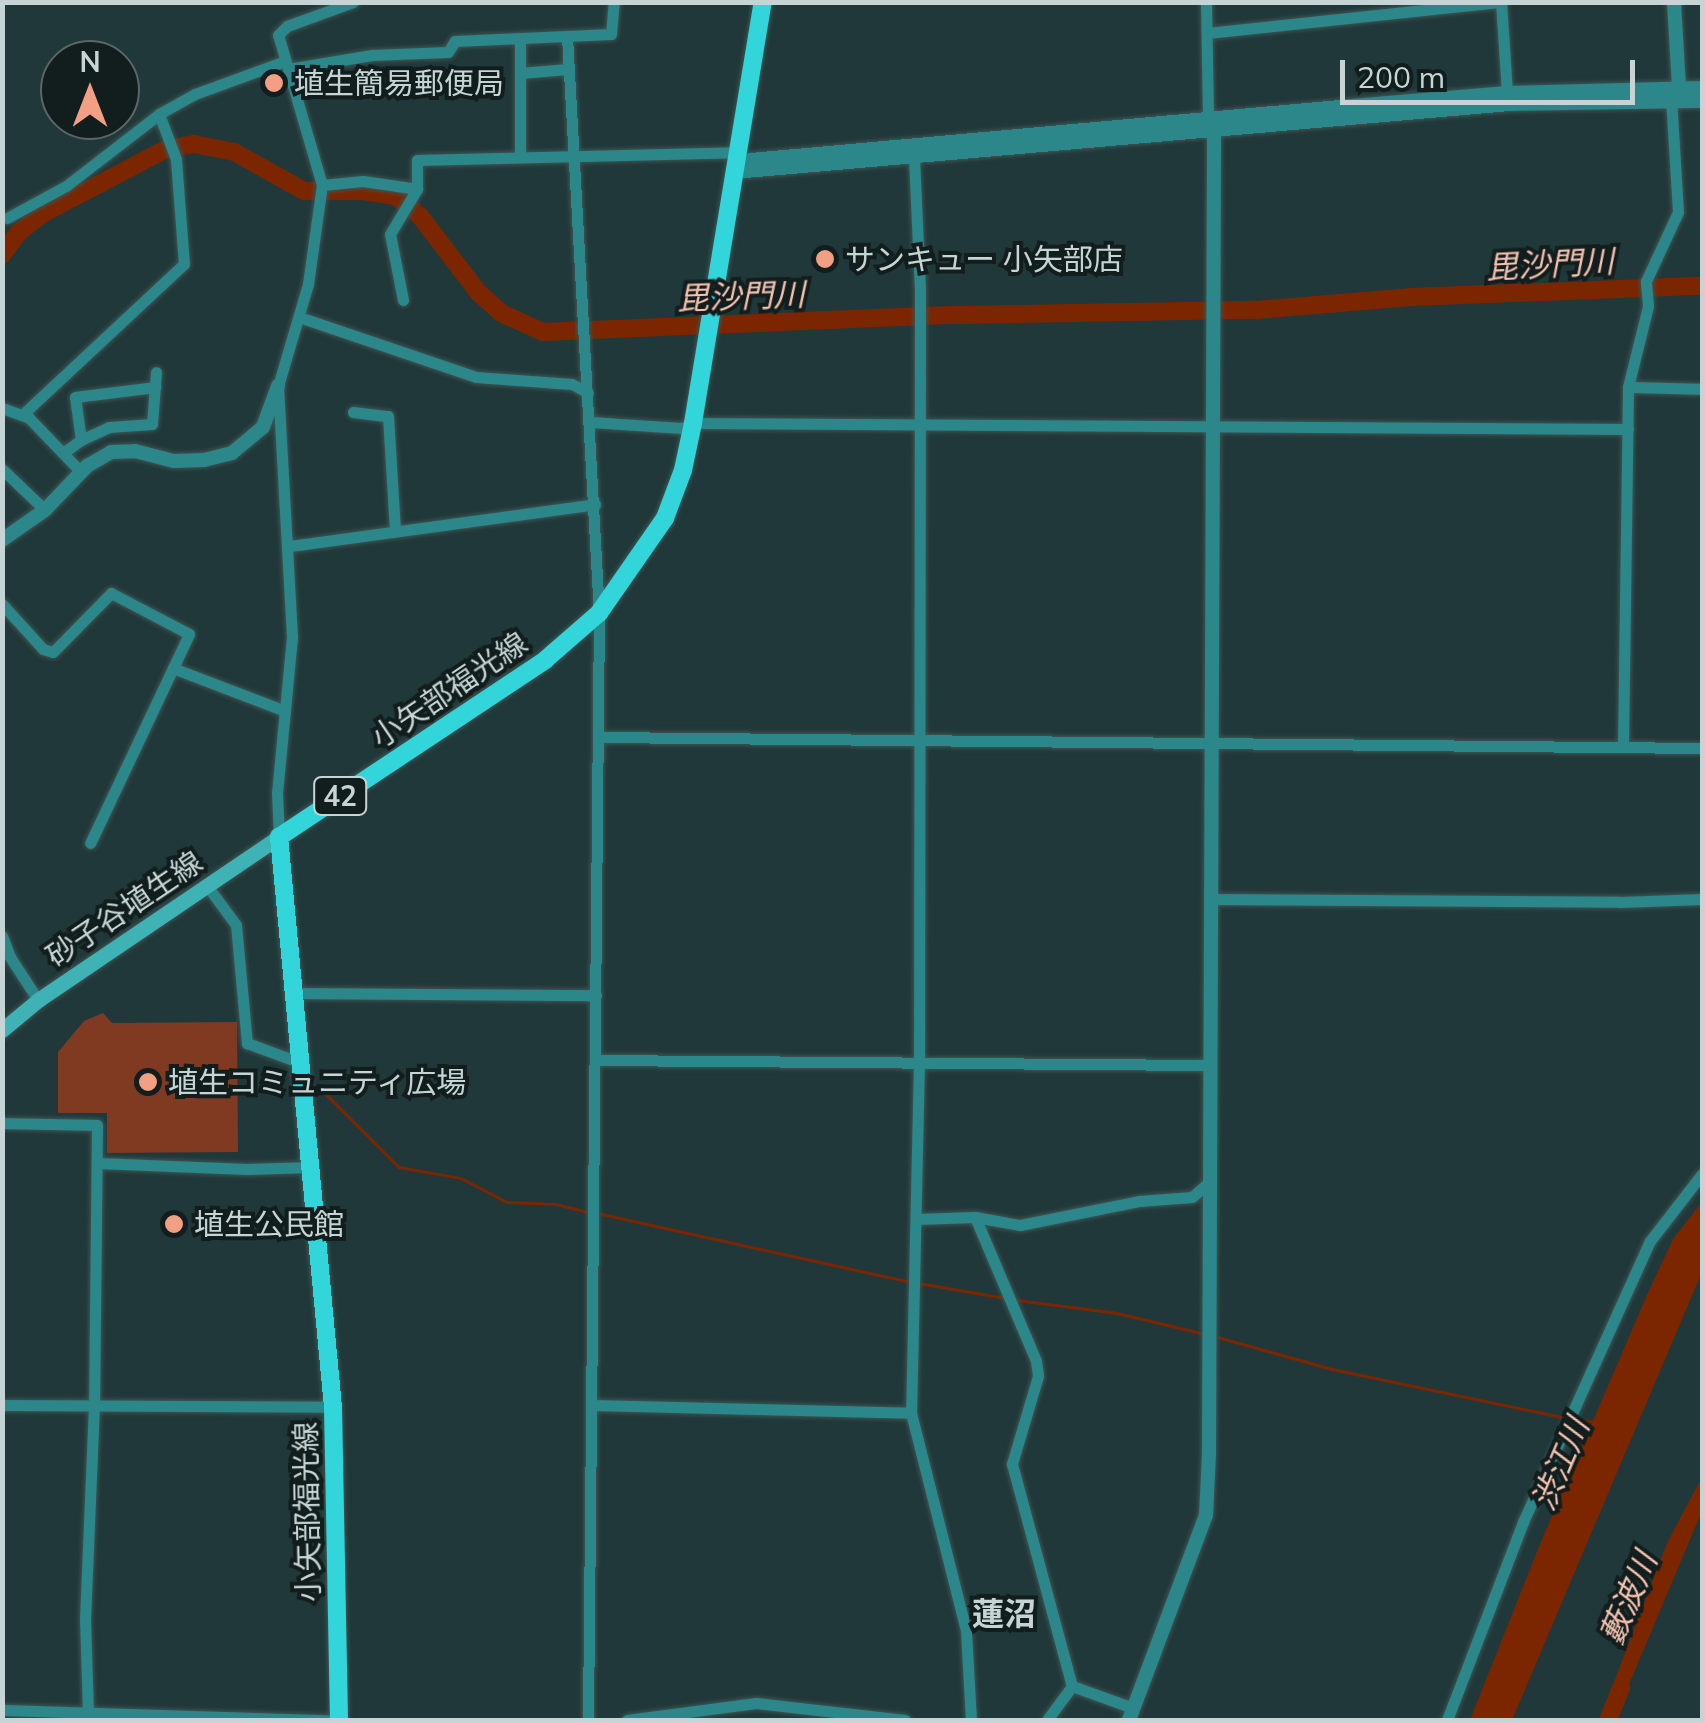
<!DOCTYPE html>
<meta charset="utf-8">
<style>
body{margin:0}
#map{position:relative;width:1705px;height:1723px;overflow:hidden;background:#203839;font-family:Mulish,"Noto Sans JP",sans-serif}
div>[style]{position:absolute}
.green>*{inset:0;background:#7f3a21}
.water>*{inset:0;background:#7c2600}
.stream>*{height:2.5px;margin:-1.25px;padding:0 1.25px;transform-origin:1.25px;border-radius:1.25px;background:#7c2600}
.river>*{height:18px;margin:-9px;padding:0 9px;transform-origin:9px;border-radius:9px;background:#7c2600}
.roads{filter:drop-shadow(0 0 2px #3e5455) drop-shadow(0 0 2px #3e5455)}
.minor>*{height:11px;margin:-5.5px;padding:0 5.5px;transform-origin:5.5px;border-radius:5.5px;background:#2c878a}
.tertiary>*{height:14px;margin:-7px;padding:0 7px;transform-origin:7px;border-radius:7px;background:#2c878a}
.secondary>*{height:15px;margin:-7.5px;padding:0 7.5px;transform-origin:7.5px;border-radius:7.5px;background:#3fb2b6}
.primary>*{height:18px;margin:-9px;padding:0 9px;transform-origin:9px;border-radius:9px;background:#32d5da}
.dots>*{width:28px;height:28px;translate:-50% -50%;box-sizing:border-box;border:5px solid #121d1d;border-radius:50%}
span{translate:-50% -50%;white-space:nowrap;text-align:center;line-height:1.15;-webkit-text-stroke:8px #121d1d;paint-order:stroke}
.shield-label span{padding:2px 8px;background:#121d1d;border:2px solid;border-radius:8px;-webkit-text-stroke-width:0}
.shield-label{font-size:28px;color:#c6d4d5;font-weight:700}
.poi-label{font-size:30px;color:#c6d4d5}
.left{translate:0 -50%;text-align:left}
.street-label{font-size:30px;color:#c6d4d5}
.water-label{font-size:32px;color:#f4c2b1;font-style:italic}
.neighbourhood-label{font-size:32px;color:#c6d4d5;font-weight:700}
.frame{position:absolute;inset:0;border:5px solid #c6d4d5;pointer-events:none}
.north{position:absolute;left:40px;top:40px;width:100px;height:100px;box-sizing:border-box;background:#121d1d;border:2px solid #5a6667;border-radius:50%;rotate:0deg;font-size:28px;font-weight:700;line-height:40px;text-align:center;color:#c6d4d5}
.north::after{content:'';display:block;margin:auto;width:35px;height:45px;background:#f39f83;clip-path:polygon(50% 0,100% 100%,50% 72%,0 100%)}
.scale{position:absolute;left:1340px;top:60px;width:295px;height:45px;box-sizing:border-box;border:5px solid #c6d4d5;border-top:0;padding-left:12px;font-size:30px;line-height:35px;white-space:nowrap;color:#c6d4d5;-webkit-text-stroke:8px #121d1d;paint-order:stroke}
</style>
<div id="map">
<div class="green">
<i style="clip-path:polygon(103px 1013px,112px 1023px,237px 1022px,238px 1152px,107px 1153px,107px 1113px,58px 1113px,58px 1052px,84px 1021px)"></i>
</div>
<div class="water">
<i style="clip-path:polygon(1702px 1202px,1702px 1272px,1512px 1720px,1470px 1720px,1540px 1544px,1647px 1295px,1673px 1239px)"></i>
<i style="clip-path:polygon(1702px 1477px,1702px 1511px,1619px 1708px,1604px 1708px,1667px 1543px)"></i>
</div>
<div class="stream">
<i style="left:325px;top:1093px;width:105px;rotate:45deg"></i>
<i style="left:399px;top:1167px;width:63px;rotate:10.1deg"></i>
<i style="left:461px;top:1178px;width:52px;rotate:27.6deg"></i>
<i style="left:507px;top:1202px;width:49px;rotate:2.3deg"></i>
<i style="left:556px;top:1204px;width:34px;rotate:14deg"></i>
<i style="left:597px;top:1213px;width:321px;rotate:12.4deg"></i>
<i style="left:919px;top:1283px;width:87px;rotate:9.9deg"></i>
<i style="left:1017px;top:1300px;width:101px;rotate:7.4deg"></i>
<i style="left:1117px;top:1313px;width:86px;rotate:13.4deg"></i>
<i style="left:1214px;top:1336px;width:123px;rotate:15.6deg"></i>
<i style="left:1332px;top:1369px;width:239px;rotate:11.8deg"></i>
<i style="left:1574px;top:1419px;width:22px;rotate:8deg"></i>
</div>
<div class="river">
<i style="left:2px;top:255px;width:27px;rotate:-54deg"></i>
<i style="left:18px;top:233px;width:31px;rotate:-38deg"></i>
<i style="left:42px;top:214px;width:140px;rotate:-27.7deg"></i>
<i style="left:166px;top:149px;width:28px;rotate:-10deg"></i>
<i style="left:194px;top:144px;width:41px;rotate:11.3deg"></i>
<i style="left:234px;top:152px;width:80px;rotate:29.1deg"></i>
<i style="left:304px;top:191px;width:57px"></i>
<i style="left:361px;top:191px;width:35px;rotate:8deg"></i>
<i style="left:396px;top:196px;width:31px;rotate:40deg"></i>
<i style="left:420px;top:216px;width:96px;rotate:52.7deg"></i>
<i style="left:478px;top:292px;width:31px;rotate:42deg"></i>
<i style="left:501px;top:313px;width:46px;rotate:24.3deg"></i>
<i style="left:543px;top:332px;width:413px;rotate:-2.4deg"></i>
<i style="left:956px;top:315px;width:300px;rotate:-1deg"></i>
<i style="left:1256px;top:310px;width:156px;rotate:-4.8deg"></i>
<i style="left:1411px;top:297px;width:291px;rotate:-2.2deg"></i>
<i style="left:1608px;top:1720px;width:35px;rotate:-68deg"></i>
</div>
<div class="roads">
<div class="minor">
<i style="left:1206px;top:2px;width:117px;rotate:89deg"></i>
<i style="left:1501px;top:2px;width:91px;rotate:86.2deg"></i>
<i style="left:1208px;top:33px;width:294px;rotate:-6.1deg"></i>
<i style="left:567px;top:36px;width:578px;rotate:86.83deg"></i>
<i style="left:599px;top:613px;width:1107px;rotate:90.57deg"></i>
<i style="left:288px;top:69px;width:85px;rotate:-9.5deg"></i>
<i style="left:372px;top:55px;width:76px;rotate:-2.3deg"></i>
<i style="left:448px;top:52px;width:13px;rotate:-58deg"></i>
<i style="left:455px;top:41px;width:156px;rotate:-2.6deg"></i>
<i style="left:611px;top:34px;width:32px;rotate:-85deg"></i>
<i style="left:520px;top:73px;width:35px;rotate:-90deg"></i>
<i style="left:520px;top:156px;width:83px;rotate:-90deg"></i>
<i style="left:520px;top:73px;width:48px;rotate:-4.8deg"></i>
<i style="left:914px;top:158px;width:133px;rotate:87.4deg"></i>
<i style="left:920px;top:291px;width:772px;rotate:90.07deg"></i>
<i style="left:919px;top:1063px;width:350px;rotate:91.3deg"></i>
<i style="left:911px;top:1413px;width:225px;rotate:75.8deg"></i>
<i style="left:966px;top:1631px;width:89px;rotate:86.8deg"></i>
<i style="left:322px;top:185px;width:41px;rotate:-5.6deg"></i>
<i style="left:363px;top:181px;width:55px;rotate:8.4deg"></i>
<i style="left:417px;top:189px;width:29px;rotate:-90deg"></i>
<i style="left:417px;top:160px;width:320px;rotate:-1.4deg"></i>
<i style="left:7px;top:218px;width:67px;rotate:-28.5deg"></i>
<i style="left:66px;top:186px;width:118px;rotate:-37.7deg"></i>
<i style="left:159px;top:114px;width:41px;rotate:-29.1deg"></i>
<i style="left:195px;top:94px;width:96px;rotate:-20.1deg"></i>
<i style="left:403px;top:300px;width:67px;rotate:-101.1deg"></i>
<i style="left:390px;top:234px;width:52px;rotate:-59deg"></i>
<i style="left:299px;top:317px;width:187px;rotate:18.7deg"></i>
<i style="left:476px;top:377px;width:96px;rotate:4.2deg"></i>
<i style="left:572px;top:384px;width:18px;rotate:29deg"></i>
<i style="left:1628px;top:387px;width:74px;rotate:1.5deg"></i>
<i style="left:2px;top:408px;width:29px;rotate:20deg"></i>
<i style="left:29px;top:418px;width:75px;rotate:46.1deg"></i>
<i style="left:353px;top:412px;width:35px;rotate:7deg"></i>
<i style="left:388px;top:416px;width:115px;rotate:86.5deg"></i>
<i style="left:22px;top:415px;width:221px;rotate:-43deg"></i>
<i style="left:184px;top:264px;width:105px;rotate:-94.4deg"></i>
<i style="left:176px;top:159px;width:48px;rotate:-110.7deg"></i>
<i style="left:590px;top:422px;width:92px;rotate:3.7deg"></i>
<i style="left:682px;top:428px;width:12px;rotate:-24deg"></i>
<i style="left:693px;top:423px;width:935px;rotate:0.37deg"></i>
<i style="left:81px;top:440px;width:31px;rotate:-25deg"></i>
<i style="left:109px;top:427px;width:43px;rotate:-4deg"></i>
<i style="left:152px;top:424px;width:52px;rotate:-85.6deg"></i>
<i style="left:63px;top:453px;width:22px;rotate:-36deg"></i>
<i style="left:81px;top:440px;width:43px;rotate:-97.9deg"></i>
<i style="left:75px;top:397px;width:81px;rotate:-7.1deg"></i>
<i style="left:2px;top:469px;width:59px;rotate:43.6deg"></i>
<i style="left:290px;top:546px;width:308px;rotate:-7.8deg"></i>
<i style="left:2px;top:604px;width:61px;rotate:47.7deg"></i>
<i style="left:43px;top:649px;width:10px;rotate:17deg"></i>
<i style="left:53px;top:652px;width:83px;rotate:-45.5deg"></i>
<i style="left:111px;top:593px;width:88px;rotate:27.7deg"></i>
<i style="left:189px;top:634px;width:231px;rotate:115.3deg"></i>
<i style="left:173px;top:668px;width:120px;rotate:21deg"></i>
<i style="left:598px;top:737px;width:1104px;rotate:0.57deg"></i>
<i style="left:1623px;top:747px;width:360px;rotate:-89.2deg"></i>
<i style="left:1628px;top:387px;width:83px;rotate:-76.1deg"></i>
<i style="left:1648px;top:306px;width:25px;rotate:-95deg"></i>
<i style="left:1646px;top:281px;width:76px;rotate:-65.1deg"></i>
<i style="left:1678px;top:212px;width:113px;rotate:-93.5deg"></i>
<i style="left:279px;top:837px;width:44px;rotate:-92.6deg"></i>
<i style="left:277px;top:793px;width:157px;rotate:-84.5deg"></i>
<i style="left:292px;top:637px;width:251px;rotate:-93.2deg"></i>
<i style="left:278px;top:386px;width:106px;rotate:-73.6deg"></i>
<i style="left:308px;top:284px;width:100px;rotate:-82deg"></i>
<i style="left:322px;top:185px;width:156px;rotate:-106.3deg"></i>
<i style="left:278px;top:35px;width:13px;rotate:-45deg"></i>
<i style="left:287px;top:26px;width:70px;rotate:-20deg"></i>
<i style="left:208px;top:887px;width:47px;rotate:53.6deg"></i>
<i style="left:236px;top:925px;width:119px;rotate:84.7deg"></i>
<i style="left:247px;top:1043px;width:58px;rotate:20.3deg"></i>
<i style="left:1210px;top:899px;width:410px;rotate:0.4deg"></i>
<i style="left:1620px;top:902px;width:82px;rotate:-2.1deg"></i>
<i style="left:2px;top:936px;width:22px;rotate:69deg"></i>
<i style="left:10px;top:957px;width:51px;rotate:56.9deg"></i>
<i style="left:294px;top:993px;width:302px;rotate:0.4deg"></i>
<i style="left:596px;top:1060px;width:613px;rotate:0.47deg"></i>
<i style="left:2px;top:1123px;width:95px;rotate:1.2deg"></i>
<i style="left:97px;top:1125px;width:280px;rotate:90.6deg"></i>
<i style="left:94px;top:1405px;width:213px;rotate:92.4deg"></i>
<i style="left:85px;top:1618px;width:96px;rotate:88.2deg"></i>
<i style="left:97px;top:1163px;width:150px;rotate:2.3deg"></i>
<i style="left:247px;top:1169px;width:64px;rotate:-1.8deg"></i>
<i style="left:975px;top:1217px;width:156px;rotate:67deg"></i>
<i style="left:1036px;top:1361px;width:15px;rotate:82deg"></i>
<i style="left:1038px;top:1376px;width:92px;rotate:106.5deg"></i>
<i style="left:1012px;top:1464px;width:230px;rotate:74.9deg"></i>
<i style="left:916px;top:1219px;width:59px;rotate:-1.9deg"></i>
<i style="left:975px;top:1217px;width:46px;rotate:10.1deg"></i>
<i style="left:1020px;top:1225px;width:121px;rotate:-11.4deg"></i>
<i style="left:1139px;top:1201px;width:53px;rotate:-4.3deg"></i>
<i style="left:1192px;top:1197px;width:21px;rotate:-41deg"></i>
<i style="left:2px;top:1405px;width:331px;rotate:0.3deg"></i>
<i style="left:592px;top:1405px;width:319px;rotate:1.4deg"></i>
<i style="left:1072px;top:1686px;width:65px;rotate:19.8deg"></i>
<i style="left:2px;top:1710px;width:325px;rotate:1.8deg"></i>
<i style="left:627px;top:1720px;width:130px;rotate:-7.5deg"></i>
<i style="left:756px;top:1703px;width:150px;rotate:6.5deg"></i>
<i style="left:1047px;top:1720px;width:42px;rotate:-53.7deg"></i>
<i style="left:1447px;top:1720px;width:212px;rotate:-69deg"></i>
<i style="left:1523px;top:1522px;width:308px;rotate:-65.7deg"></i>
<i style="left:1650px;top:1241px;width:85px;rotate:-52.2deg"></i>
</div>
<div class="tertiary">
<i style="left:1674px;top:95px;width:9px;rotate:-58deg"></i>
<i style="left:1679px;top:87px;width:85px;rotate:-93.4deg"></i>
<i style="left:733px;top:172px;width:22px;rotate:-34deg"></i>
<i style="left:751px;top:160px;width:591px;rotate:-5.14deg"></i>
<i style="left:1340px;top:107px;width:168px;rotate:-4.8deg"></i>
<i style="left:1507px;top:93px;width:195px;rotate:-1.5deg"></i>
<i style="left:734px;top:172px;width:779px;rotate:-5.01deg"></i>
<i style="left:1510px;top:104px;width:192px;rotate:-0.9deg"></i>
<i style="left:2px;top:540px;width:52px;rotate:-34.9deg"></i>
<i style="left:45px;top:510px;width:61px;rotate:-46.3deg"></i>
<i style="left:87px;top:466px;width:28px;rotate:-30deg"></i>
<i style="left:111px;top:452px;width:24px;rotate:-2deg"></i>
<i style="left:135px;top:451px;width:40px;rotate:14.4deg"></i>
<i style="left:174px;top:461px;width:30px;rotate:-2deg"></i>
<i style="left:204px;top:460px;width:29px;rotate:-14deg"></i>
<i style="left:232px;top:453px;width:40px;rotate:-40deg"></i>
<i style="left:263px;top:427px;width:44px;rotate:-69.9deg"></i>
<i style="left:1129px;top:1720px;width:219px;rotate:-69.4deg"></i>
<i style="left:1206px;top:1515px;width:62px;rotate:-87.2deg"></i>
<i style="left:1209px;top:1453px;width:1321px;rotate:-89.78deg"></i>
<i style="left:1214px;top:132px;width:14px;rotate:-115deg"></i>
</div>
<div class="secondary">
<i style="left:2px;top:1030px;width:47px;rotate:-39.8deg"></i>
<i style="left:38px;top:1000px;width:291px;rotate:-34.1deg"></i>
</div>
<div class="primary">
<i style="left:339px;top:1720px;width:313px;rotate:-91.1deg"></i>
<i style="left:333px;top:1407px;width:573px;rotate:-95.41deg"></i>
<i style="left:279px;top:837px;width:320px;rotate:-33.6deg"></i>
<i style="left:545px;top:660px;width:72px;rotate:-41deg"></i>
<i style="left:599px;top:613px;width:116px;rotate:-55.2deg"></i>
<i style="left:665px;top:518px;width:51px;rotate:-69.4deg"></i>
<i style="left:683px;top:470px;width:48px;rotate:-78deg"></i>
<i style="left:693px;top:423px;width:427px;rotate:-80.6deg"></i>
</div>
</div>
<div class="dots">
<i style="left:274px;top:83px;background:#f39f83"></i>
<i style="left:825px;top:259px;background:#f39f83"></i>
<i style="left:148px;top:1082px;background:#f39f83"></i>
<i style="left:174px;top:1224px;background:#f39f83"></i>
</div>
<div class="shield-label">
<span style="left:340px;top:796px">42</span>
</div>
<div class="poi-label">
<span class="left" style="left:294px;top:83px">埴生簡易郵便局</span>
<span class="left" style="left:845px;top:259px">サンキュー 小矢部店</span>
<span class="left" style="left:168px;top:1082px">埴生コミュニティ広場</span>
<span class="left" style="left:194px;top:1224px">埴生公民館</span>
</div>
<div class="street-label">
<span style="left:449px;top:690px;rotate:-34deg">小矢部福光線</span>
<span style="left:124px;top:909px;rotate:-34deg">砂子谷埴生線</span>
<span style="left:307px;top:1512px;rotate:-91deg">小矢部福光線</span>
</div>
<div class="water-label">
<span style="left:1550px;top:264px;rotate:-3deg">毘沙門川</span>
<span style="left:741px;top:296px;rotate:-2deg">毘沙門川</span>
<span style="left:1560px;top:1464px;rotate:-67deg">渋江川</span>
<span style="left:1628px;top:1598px;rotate:-67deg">藪波川</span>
</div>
<div class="neighbourhood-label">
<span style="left:1004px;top:1613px">蓮沼</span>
</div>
<div class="frame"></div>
<div class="north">N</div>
<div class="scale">200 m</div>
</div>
